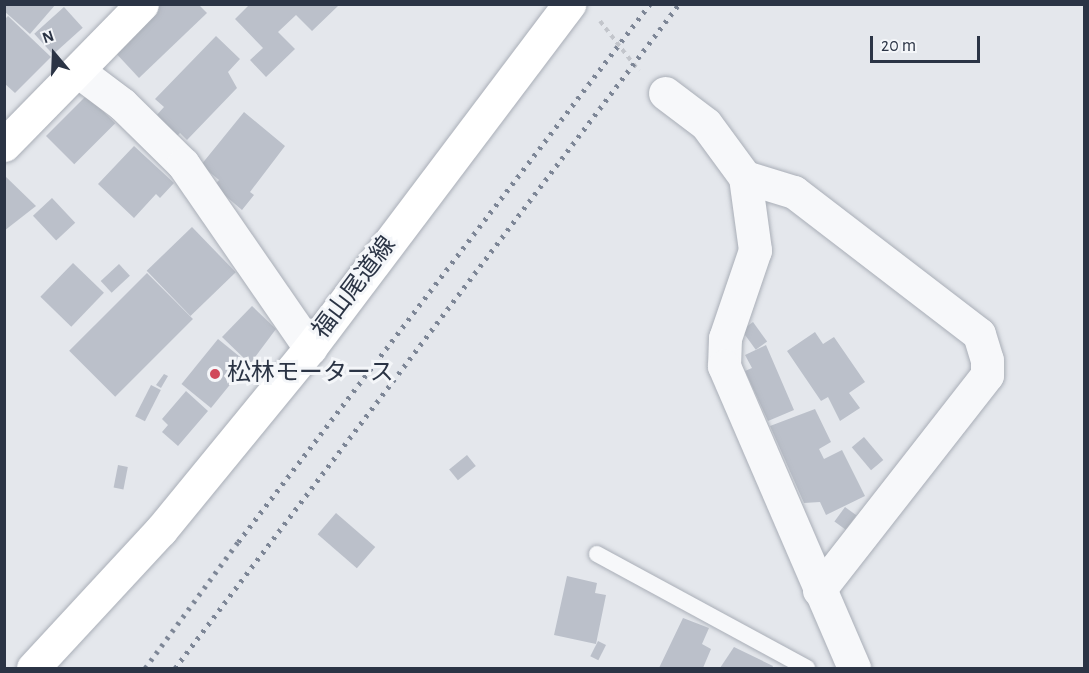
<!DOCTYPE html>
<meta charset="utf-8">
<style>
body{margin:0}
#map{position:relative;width:1089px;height:673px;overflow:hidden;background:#e4e7ec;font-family:"Alegreya Sans","Noto Sans JP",sans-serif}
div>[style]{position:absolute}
.building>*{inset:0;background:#bbc0ca;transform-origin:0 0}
.path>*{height:4px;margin-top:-2px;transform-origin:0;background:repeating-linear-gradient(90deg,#c2c5cb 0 4.5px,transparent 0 9px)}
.roads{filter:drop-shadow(0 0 2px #a9aeb7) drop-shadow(0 0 2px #a9aeb7)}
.service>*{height:16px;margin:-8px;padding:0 8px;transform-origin:8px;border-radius:8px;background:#f7f8fa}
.minor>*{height:33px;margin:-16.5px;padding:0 16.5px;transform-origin:16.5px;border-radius:16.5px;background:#f7f8fa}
.secondary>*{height:33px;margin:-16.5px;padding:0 16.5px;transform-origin:16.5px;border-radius:16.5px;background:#fff}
.primary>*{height:33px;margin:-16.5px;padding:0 16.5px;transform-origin:16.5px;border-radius:16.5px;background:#fff}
.rail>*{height:4.5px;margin-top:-2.25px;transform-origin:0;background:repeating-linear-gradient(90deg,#7d8696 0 3px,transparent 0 9px)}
.dots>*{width:16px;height:16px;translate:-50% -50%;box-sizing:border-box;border:3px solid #f4f6f9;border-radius:50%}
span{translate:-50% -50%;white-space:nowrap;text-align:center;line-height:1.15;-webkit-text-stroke:6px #f4f6f9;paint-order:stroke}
.street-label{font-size:24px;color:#2b3445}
.poi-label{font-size:24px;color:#2b3445}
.left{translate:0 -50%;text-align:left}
.frame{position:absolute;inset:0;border:6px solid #2b3445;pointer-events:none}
.north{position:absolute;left:24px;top:24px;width:60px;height:60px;-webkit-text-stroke:4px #f4f6f9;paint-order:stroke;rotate:341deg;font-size:16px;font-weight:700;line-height:24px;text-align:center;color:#2b3445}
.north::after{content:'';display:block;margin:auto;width:21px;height:27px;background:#2b3445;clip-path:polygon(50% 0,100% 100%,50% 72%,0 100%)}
.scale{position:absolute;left:870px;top:36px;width:110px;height:27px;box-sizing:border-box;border:3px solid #2b3445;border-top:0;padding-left:8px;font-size:18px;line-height:21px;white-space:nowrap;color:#2b3445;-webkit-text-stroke:4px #f4f6f9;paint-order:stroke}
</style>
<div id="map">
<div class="building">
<i style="clip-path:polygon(4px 4px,56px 4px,30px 34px,4px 11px)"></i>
<i style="clip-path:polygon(158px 4px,198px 4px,207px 13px,139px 78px,112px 49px)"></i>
<i style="clip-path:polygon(250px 4px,337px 4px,338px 6px,312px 31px,296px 15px,278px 32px,295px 49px,266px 77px,250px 60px,263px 48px,235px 19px)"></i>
<i style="left:64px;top:7px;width:28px;height:40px;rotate:48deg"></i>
<i style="clip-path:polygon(8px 16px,51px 57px,15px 93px,4px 83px,4px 20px)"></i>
<i style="clip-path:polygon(216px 36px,240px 59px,228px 72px,237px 88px,187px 140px,180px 133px,176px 137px,155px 117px,164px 107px,155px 99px)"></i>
<i style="left:87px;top:95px;width:40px;height:58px;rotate:45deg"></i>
<i style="clip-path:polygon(244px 112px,285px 146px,250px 192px,254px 195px,242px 210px,214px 186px,219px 180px,201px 165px)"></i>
<i style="clip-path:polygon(134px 146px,174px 183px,160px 198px,156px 194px,134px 218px,98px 184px)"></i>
<i style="clip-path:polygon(4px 175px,36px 206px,4px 231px)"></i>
<i style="left:52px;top:198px;width:34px;height:26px;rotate:47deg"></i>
<i style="left:192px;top:227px;width:63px;height:63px;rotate:46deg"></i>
<i style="left:73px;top:263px;width:43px;height:47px;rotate:44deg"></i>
<i style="left:119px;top:264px;width:16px;height:25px;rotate:47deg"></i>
<i style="left:147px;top:273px;width:65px;height:110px;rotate:45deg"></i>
<i style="clip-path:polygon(252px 306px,276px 329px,250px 364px,222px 337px)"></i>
<i style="left:753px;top:322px;width:24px;height:14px;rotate:54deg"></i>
<i style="clip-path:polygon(815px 332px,823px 344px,834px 337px,865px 382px,849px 393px,860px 408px,840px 421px,828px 397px,821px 401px,787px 351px)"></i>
<i style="left:218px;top:339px;width:38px;height:58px;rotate:39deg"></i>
<i style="clip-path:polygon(766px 345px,794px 410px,768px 421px,745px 371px,752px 368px,745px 355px)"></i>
<i style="clip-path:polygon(164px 374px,168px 376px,161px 388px,156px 385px)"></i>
<i style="left:151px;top:385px;width:11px;height:35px;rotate:27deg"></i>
<i style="clip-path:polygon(186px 391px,208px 411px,178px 446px,162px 432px,168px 425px,162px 419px)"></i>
<i style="clip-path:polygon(815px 409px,831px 442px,819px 449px,824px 459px,842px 450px,865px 496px,826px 515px,820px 502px,804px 503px,770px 426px)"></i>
<i style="left:864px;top:437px;width:30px;height:16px;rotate:50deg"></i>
<i style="left:467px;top:455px;width:14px;height:23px;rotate:51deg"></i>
<i style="left:118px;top:465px;width:10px;height:23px;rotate:11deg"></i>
<i style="left:845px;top:507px;width:14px;height:18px;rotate:36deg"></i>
<i style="left:336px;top:513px;width:52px;height:28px;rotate:41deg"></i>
<i style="clip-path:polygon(567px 576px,597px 583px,595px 593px,606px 595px,596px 644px,554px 635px)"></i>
<i style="clip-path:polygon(683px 618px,709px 628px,702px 644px,711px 649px,703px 668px,659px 668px)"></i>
<i style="left:598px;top:641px;width:9px;height:17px;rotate:27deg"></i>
<i style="clip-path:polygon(734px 647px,773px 666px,772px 668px,720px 668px)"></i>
</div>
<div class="path">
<i style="left:600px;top:21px;width:63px;rotate:52deg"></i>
</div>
<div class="roads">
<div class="service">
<i style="left:597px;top:554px;width:239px;rotate:28.5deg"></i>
</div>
<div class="minor">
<i style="left:78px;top:71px;width:55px;rotate:36.9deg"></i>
<i style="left:122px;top:104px;width:86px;rotate:44.5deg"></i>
<i style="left:183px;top:164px;width:224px;rotate:55.4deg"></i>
<i style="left:665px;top:93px;width:51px;rotate:37.1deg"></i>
<i style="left:706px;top:124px;width:66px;rotate:53.7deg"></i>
<i style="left:745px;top:177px;width:74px;rotate:82.2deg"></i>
<i style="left:755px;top:250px;width:93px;rotate:108.8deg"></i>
<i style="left:725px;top:338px;width:28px;rotate:92deg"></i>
<i style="left:724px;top:366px;width:329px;rotate:66.7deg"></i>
<i style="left:745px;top:177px;width:51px;rotate:17deg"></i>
<i style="left:794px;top:192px;width:233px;rotate:37.5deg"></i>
<i style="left:979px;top:334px;width:27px;rotate:73deg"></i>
<i style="left:987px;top:360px;width:15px;rotate:90deg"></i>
<i style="left:987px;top:375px;width:273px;rotate:128deg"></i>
</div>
<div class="secondary">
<i style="left:4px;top:145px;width:197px;rotate:-45.6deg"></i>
</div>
<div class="primary">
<i style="left:33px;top:668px;width:188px;rotate:-47.2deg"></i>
<i style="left:161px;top:530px;width:235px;rotate:-50.7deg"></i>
<i style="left:310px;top:348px;width:431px;rotate:-53deg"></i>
</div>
</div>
<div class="rail">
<i style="left:145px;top:668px;width:157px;rotate:-53.6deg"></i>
<i style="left:238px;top:542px;width:678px;rotate:-52.56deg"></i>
<i style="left:175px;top:668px;width:834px;rotate:-52.8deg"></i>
</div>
<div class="dots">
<i style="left:215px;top:374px;background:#d1495b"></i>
</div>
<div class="street-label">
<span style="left:355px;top:288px;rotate:-53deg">福山尾道線</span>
</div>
<div class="poi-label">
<span class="left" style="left:227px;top:374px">松林モータース</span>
</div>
<div class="frame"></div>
<div class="north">N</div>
<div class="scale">20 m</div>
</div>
